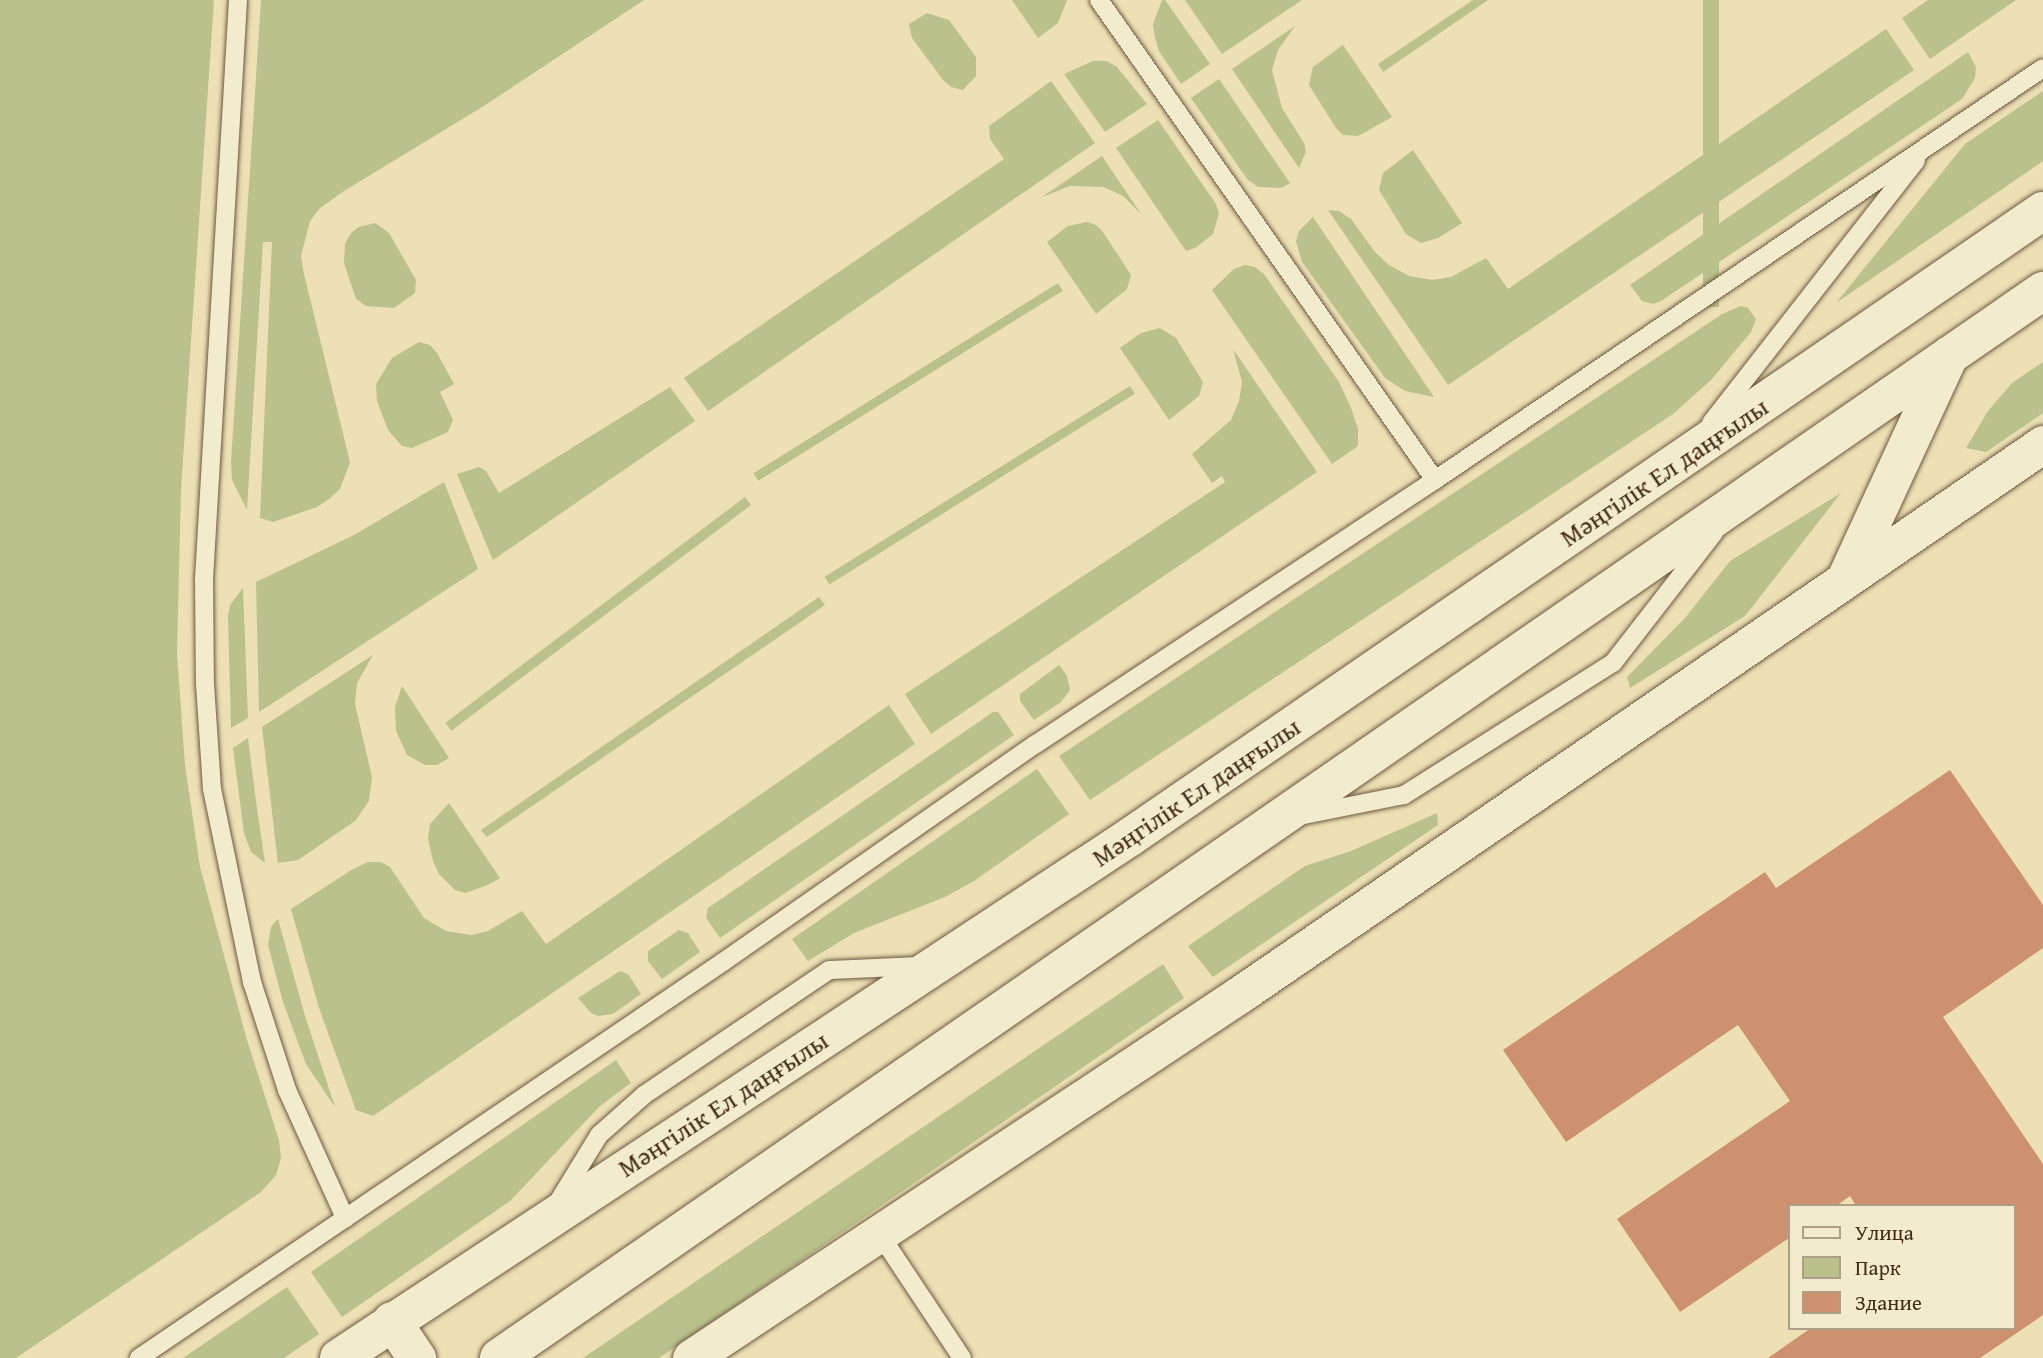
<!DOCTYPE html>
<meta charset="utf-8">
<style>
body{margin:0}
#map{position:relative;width:2043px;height:1358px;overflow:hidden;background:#ece0b4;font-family:"Gentium Book Plus",serif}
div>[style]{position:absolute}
.green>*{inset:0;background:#bac18b;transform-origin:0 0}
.building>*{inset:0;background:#ce9170}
.roads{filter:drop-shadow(0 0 2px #6d5840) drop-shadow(0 0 2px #6d5840)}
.service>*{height:18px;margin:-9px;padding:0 9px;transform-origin:9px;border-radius:9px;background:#f3ebce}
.minor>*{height:37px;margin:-18.5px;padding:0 18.5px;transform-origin:18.5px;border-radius:18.5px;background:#f3ebce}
.secondary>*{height:38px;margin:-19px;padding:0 19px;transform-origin:19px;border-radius:19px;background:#f3ebce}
span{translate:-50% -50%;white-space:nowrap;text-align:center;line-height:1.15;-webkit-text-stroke:5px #f3ebce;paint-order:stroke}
.street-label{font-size:26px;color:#432b19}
.legend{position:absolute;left:1788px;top:1204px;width:228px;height:126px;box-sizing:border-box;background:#f3ebce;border:2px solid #ad9e86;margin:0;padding:9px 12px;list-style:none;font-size:21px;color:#432b19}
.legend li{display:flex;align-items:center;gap:14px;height:35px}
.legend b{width:35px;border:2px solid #ad9e86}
</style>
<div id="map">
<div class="green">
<i style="clip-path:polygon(0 0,214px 0,181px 490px,177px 654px,185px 765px,200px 867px,247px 1040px,279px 1140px,281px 1158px,276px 1175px,261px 1192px,16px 1358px,0 1358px)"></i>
<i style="clip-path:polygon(261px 0,644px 0,487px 104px,344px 191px,320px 208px,310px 221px,301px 256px,304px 274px,350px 462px,340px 489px,329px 499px,317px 507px,273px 522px,260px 518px,272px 242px,263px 242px,247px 510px,232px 480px,231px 462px)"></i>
<i style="clip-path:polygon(1012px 0,1067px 0,1058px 23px,1038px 38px)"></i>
<i style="clip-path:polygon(1162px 0,1165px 0,1210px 64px,1181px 84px,1159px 51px,1155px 38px,1153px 24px)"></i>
<i style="clip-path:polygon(1185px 0,1302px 0,1222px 54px)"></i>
<i style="clip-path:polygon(1473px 0,1488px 0,1383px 72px,1378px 64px)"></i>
<i style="left:1703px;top:0;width:16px;height:307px"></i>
<i style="clip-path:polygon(1928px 0,2016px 0,1930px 59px,1902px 18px)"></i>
<i style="clip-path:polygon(927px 13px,949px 20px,976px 57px,976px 76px,963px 90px,951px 87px,943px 80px,912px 38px,909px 24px)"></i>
<i style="clip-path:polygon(1295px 26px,1278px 50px,1272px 70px,1282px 108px,1304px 143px,1306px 152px,1299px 168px,1232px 69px)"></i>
<i style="clip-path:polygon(1886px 29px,1914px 70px,1448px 385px,1328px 210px,1339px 211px,1351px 219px,1375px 252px,1389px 265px,1409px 276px,1432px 280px,1451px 277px,1486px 258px,1508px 289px)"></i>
<i style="clip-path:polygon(1343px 45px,1392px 117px,1358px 136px,1343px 135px,1336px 128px,1309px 85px,1313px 67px)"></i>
<i style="clip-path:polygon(1968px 52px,1976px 67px,1975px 78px,1962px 99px,1661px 301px,1653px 304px,1642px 301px,1630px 285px)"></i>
<i style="clip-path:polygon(1093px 61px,1107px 61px,1117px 67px,1147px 104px,1105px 132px,1064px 74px)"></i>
<i style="clip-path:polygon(1219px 79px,1290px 183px,1281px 188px,1258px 187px,1247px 179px,1191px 98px)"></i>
<i style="clip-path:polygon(1051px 81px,1095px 143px,708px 411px,684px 378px,1004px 159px,990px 139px,989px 126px)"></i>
<i style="clip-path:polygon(2043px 91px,2043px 161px,1836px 303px,1965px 144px)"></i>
<i style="clip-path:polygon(1158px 120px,1216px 204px,1219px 213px,1213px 234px,1195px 248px,1186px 251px,1116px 148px)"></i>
<i style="clip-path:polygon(1413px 150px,1462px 223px,1438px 238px,1421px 243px,1406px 234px,1379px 190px,1383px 173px)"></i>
<i style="clip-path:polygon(1102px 156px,1141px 214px,1123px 196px,1104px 187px,1070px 186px,1042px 197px)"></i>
<i style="clip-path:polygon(1313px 217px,1434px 397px,1405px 391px,1385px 378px,1302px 262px,1296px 241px,1299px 231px)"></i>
<i style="clip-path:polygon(1087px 222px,1096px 225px,1103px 232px,1131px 275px,1127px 289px,1096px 314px,1047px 242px,1068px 226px)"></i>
<i style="clip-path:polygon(375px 223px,389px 233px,416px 280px,415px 293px,394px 308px,366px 306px,356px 299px,344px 263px,345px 244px,351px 233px,359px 227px)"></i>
<i style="clip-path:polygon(1245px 265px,1255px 267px,1264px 274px,1339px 382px,1351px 408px,1358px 429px,1358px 446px,1332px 464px,1212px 290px,1234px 269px)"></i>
<i style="left:1058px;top:283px;width:9px;height:359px;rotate:58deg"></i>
<i style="clip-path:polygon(1741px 306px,1748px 308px,1756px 319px,1751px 332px,1711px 380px,1673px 414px,1090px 800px,1059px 756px,1722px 314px)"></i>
<i style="clip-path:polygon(1160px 328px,1176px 338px,1203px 382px,1199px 396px,1169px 420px,1120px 348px,1141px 333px)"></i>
<i style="clip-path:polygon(419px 342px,430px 345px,437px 353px,454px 384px,440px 392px,453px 420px,448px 432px,412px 448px,402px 446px,388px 430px,377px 401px,376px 384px,392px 358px)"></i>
<i style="clip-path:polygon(1233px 349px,1317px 472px,931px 734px,905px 694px,1225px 482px,1222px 476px,1212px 483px,1192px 454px,1231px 420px,1239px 401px,1242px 382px)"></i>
<i style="clip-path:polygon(2043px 362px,2043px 413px,1986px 452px,1966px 448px,1988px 411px,2012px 383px)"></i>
<i style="left:1130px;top:386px;width:9px;height:360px;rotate:58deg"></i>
<i style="clip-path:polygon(670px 387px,695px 421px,493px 560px,457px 474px,479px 467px,486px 471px,499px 493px)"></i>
<i style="clip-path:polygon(444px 482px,478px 569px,259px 712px,256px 582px,354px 535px)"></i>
<i style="clip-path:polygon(1841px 493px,1745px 616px,1630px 688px,1627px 677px,1685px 618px,1730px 561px)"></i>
<i style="left:745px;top:497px;width:10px;height:375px;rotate:53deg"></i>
<i style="clip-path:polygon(243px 588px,248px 718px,231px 728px,228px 616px,230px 605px)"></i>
<i style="clip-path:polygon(819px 597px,825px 605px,802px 621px,487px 837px,481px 830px)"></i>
<i style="clip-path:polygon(373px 655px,357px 683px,355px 704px,372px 777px,369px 801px,355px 821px,298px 860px,278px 863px,262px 727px)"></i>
<i style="clip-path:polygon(1059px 665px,1067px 676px,1070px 690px,1061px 702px,1034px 720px,1020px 701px,1020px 694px)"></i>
<i style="clip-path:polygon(402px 686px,449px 758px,437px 765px,425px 765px,407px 755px,396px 731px,395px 707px)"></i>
<i style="clip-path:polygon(889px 705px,915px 744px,373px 1116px,356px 1110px,319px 1008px,291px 909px,353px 869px,368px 862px,381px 862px,390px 867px,424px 918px,446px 931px,471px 935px,488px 931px,522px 911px,546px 944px)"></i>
<i style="clip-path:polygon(993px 712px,998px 712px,1014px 735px,720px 938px,706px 918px,708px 908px)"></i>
<i style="clip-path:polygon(248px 738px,256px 801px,265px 863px,251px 852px,244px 833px,233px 748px)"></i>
<i style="clip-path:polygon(1037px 769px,1069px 814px,974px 881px,945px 897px,854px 933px,808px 961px,792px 939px)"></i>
<i style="clip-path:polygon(449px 803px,500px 878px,488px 885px,465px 893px,455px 890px,439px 874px,433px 861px,428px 839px,430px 824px)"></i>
<i style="clip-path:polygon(1437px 813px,1438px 825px,1213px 977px,1188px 946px,1305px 866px,1351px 851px)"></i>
<i style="clip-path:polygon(278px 919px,305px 1016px,335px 1107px,306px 1064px,283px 1002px,268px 945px,271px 927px)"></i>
<i style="clip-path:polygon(679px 930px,688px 933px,700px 952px,662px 979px,648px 961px,648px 951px)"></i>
<i style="clip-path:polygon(1163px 964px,1184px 998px,659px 1358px,583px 1358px)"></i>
<i style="clip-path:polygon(620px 971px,628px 974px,641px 994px,613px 1014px,598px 1016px,591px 1013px,578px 998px)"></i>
<i style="clip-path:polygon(616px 1060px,631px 1083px,600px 1106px,510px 1201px,342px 1317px,311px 1272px)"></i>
<i style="clip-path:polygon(287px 1287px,319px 1334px,284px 1358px,183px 1358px)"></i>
</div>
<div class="building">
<i style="clip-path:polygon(1950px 770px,2043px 905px,2043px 948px,1943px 1017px,2043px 1164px,2043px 1315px,1980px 1358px,1768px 1358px,1811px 1328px,2013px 1328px,2013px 1206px,1856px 1206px,1850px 1196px,1836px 1206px,1789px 1206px,1789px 1238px,1680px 1312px,1617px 1219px,1790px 1101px,1738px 1025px,1566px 1142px,1503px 1050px,1765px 872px,1776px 888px)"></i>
</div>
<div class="roads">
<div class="service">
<i style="left:238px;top:0;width:580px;rotate:93.36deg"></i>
<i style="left:204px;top:579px;width:105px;rotate:89.5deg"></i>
<i style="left:205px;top:684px;width:105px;rotate:86.2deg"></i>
<i style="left:212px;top:789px;width:197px;rotate:78.3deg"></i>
<i style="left:252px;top:982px;width:114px;rotate:72deg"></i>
<i style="left:287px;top:1090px;width:141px;rotate:65.6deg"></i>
<i style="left:1099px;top:0;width:586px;rotate:55.01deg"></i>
<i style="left:1711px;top:423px;width:333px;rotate:-52deg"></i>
<i style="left:1304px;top:815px;width:102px;rotate:-11.3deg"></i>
<i style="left:1404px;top:795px;width:247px;rotate:-32.3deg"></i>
<i style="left:1613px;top:663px;width:165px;rotate:-52.2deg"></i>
<i style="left:558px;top:1202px;width:79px;rotate:-58.5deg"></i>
<i style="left:599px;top:1135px;width:60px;rotate:-41.6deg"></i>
<i style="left:644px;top:1095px;width:223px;rotate:-34deg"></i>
<i style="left:829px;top:970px;width:92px;rotate:-2.5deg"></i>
<i style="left:879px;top:1233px;width:150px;rotate:56.4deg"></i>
<i style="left:139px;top:1358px;width:706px;rotate:-34.14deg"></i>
<i style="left:723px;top:962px;width:381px;rotate:-34.9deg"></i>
<i style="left:1036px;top:744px;width:478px;rotate:-33.5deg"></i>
<i style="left:1435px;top:480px;width:734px;rotate:-34.12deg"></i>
</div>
<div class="minor">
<i style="left:691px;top:1358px;width:657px;rotate:-33.52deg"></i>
<i style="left:1239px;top:995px;width:975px;rotate:-34.42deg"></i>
</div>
<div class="secondary">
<i style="left:1846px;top:579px;width:246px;rotate:-65.2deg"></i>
<i style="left:392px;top:1321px;width:45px;rotate:56deg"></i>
<i style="left:339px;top:1358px;width:947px;rotate:-33.37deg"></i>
<i style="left:1130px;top:837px;width:1107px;rotate:-34.44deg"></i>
<i style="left:499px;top:1358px;width:1877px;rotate:-34.65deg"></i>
</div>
</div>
<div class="street-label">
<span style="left:1664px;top:472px;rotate:-34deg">Мәңгілік Ел даңғылы</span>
<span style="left:1196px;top:792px;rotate:-34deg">Мәңгілік Ел даңғылы</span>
<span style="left:723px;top:1104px;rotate:-33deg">Мәңгілік Ел даңғылы</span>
</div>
<ul class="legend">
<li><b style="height:9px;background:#f3ebce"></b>Улица</li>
<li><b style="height:19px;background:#bac18b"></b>Парк</li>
<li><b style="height:19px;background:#ce9170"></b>Здание</li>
</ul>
</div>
